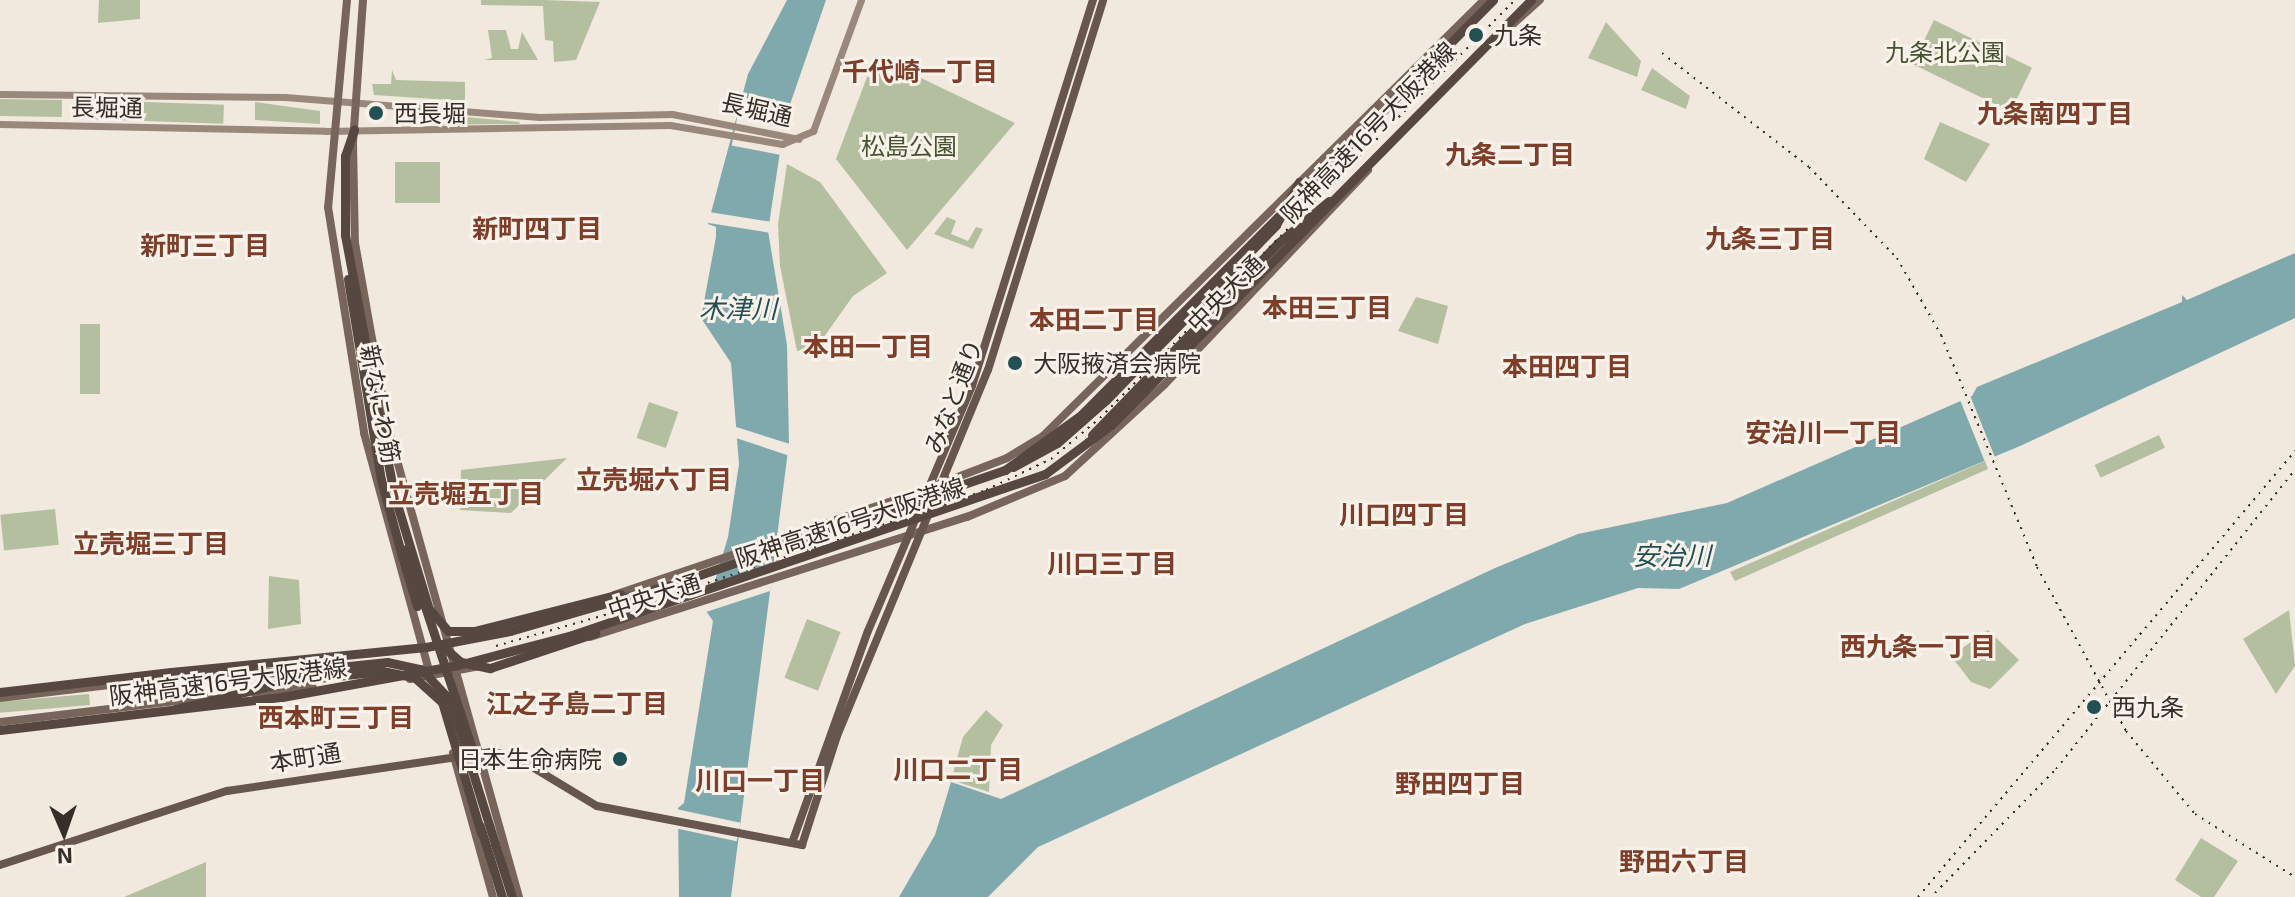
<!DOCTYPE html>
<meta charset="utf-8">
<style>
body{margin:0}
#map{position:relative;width:2295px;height:897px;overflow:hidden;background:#f1e8de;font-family:"Exo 2","Noto Sans JP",sans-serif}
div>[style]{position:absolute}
.green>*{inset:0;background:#b4bf9f;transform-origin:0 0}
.water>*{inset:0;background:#7fa9ac}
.pier>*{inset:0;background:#f1e8de;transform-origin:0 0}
.secondary>*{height:7px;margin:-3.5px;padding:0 3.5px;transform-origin:3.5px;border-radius:3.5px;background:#9b887c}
.primary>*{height:8px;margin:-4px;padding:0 4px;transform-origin:4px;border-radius:4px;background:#77655c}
.trunk>*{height:8px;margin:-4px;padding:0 4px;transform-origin:4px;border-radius:4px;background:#66564e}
.motorway>*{height:9px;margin:-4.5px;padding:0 4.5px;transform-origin:4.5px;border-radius:4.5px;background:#564841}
.rail>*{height:2px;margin-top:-1px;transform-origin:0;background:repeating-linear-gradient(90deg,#362e29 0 2px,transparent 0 8px)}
.motorway-bridge>*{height:9px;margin:-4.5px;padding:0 4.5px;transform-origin:4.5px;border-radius:4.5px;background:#564841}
.dots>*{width:22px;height:22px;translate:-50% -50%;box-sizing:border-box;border:4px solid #f8f2ea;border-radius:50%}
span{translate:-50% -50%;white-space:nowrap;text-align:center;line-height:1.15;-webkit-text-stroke:6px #f8f2ea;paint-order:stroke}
.poi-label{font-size:24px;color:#362e29}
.left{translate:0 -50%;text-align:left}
.right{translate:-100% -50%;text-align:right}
.park-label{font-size:24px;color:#45532f}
.street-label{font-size:24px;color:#362e29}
.neighbourhood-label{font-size:26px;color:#7f3e29;font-weight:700}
.water-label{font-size:26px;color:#225155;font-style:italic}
.north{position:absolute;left:24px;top:793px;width:80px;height:80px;-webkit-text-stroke:6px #f8f2ea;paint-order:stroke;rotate:178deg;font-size:22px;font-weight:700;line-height:32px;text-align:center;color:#362e29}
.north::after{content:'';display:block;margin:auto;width:28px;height:36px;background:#362e29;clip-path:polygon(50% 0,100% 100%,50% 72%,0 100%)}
</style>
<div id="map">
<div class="green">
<i style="clip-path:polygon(99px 0,140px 0,140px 19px,98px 23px)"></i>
<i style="clip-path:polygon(481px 0,544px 0,600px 2px,576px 60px,554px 62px,553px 41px,545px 40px,543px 6px,481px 5px)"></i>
<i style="left:1934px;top:20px;width:109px;height:49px;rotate:26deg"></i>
<i style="clip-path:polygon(1606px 22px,1641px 61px,1637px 77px,1588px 58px)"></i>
<i style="clip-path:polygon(488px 30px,506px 30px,511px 49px,518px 49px,522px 32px,538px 60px,484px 60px,492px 58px)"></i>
<i style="clip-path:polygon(875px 56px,1015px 123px,907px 250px,836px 159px)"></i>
<i style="clip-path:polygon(1652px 68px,1690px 96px,1686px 109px,1641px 90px)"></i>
<i style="clip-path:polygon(392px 70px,396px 80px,465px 82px,465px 101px,374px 95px,372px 84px,391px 84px)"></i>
<i style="left:0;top:99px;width:62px;height:17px;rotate:1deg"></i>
<i style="left:89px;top:100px;width:135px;height:19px;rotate:2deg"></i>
<i style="clip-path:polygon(255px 102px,320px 111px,320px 124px,255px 120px)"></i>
<i style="clip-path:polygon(422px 113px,520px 122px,519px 124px,421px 125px)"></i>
<i style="clip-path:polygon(1940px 122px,1990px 144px,1966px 182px,1924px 159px)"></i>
<i style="left:440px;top:162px;width:41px;height:45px;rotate:90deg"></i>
<i style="clip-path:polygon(787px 164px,820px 182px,887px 273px,853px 296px,811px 355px,797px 351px,780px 266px,778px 224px)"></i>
<i style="clip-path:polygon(947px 217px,956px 221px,951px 234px,968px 241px,976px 227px,983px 229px,973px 249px,934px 234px)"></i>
<i style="clip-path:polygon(1416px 297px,1448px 306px,1438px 344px,1398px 331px)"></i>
<i style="left:80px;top:324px;width:20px;height:70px"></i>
<i style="left:649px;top:402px;width:31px;height:38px;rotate:19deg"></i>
<i style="left:2159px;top:435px;width:14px;height:71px;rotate:65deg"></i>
<i style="clip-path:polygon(567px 458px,511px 513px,460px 510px,461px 470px)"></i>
<i style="clip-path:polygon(1985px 461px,1988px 469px,1735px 581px,1730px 572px)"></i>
<i style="left:55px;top:509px;width:36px;height:55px;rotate:84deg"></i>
<i style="clip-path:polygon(269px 576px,299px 580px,301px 624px,268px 629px)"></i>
<i style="clip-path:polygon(2289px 610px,2295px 666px,2276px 694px,2243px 639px)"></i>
<i style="left:807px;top:619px;width:36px;height:63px;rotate:21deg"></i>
<i style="clip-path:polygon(1988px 630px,2019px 660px,1990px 689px,1971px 682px,1951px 656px)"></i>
<i style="left:89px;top:694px;width:11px;height:90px;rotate:85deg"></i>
<i style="clip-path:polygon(986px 710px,1003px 725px,991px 745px,989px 792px,951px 780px,963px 737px)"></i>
<i style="clip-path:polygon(2201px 838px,2238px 861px,2214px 897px,2201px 897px,2175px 880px)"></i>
<i style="clip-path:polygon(206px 862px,206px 897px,124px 897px)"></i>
</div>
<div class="water">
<i style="clip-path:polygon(787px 0,826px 0,785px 119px,768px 231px,787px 345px,789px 443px,731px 897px,679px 897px,678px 808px,684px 803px,713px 621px,706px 611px,728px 537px,739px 464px,731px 363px,701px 318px,716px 237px,716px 227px,708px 224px,748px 74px)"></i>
<i style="clip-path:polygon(2295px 253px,2295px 318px,2020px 446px,1679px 589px,1638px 588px,1525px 624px,1038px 847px,988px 897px,899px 897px,935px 835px,951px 782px,1001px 799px,1495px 568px,1578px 534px,1727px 503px,1972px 396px,1977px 387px,2182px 302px,2182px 295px,2187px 300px)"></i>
</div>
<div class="pier">
<i style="left:738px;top:113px;width:49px;height:33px;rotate:11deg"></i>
<i style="left:709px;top:212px;width:63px;height:11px;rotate:9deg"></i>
<i style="left:1969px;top:393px;width:69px;height:11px;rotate:68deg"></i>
<i style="clip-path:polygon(733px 426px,790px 444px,790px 456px,733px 437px)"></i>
<i style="clip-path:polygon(774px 570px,770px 591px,703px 613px,706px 593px)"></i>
<i style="left:676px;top:809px;width:66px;height:19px;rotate:12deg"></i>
</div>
<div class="secondary">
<i style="left:0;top:94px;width:285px;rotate:0.6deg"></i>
<i style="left:285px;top:97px;width:255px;rotate:4.5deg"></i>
<i style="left:539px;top:117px;width:133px;rotate:-1.3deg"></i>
<i style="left:672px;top:114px;width:129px;rotate:11.1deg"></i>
<i style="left:0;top:124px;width:325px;rotate:1.2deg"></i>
<i style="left:325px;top:131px;width:345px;rotate:-1deg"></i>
<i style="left:670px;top:125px;width:114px;rotate:9.6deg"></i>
<i style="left:782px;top:144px;width:34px;rotate:-23deg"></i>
<i style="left:813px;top:131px;width:140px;rotate:-69.9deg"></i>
</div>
<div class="primary">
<i style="left:347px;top:0;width:208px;rotate:95.2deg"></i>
<i style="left:328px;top:207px;width:229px;rotate:80.9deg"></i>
<i style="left:364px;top:433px;width:250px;rotate:74.7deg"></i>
<i style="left:363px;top:0;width:143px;rotate:94deg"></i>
<i style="left:353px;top:143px;width:100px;rotate:88.9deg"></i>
<i style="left:355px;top:243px;width:188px;rotate:79.9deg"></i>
<i style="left:388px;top:428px;width:487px;rotate:74.4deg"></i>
<i style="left:1513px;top:24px;width:36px;rotate:-42deg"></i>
<i style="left:614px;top:595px;width:319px;rotate:-18.7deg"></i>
<i style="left:916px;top:493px;width:97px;rotate:-21deg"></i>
<i style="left:1007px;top:458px;width:42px;rotate:-31.4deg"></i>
<i style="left:1043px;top:436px;width:620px;rotate:-44.67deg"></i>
<i style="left:590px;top:637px;width:396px;rotate:-17.7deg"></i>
<i style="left:967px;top:517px;width:106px;rotate:-22.7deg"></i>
<i style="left:1065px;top:476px;width:136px;rotate:-42.6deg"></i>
<i style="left:1165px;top:384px;width:295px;rotate:-46.5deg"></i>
<i style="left:410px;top:679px;width:71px;rotate:-10.5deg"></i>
<i style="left:255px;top:693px;width:58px;rotate:-5.9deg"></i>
<i style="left:0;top:698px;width:203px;rotate:-6.8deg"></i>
<i style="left:0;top:722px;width:211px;rotate:-6.8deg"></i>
<i style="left:453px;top:753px;width:149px;rotate:74.5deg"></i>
</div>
<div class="trunk">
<i style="left:792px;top:843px;width:225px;rotate:-70.3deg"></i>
<i style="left:868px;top:631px;width:266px;rotate:-67deg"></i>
<i style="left:972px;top:386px;width:405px;rotate:-72.6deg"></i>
<i style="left:0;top:865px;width:239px;rotate:-18.1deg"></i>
<i style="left:227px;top:791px;width:267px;rotate:-8.4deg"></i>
<i style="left:491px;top:752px;width:23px;rotate:10deg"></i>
<i style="left:514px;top:756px;width:97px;rotate:31.1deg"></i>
<i style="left:597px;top:806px;width:209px;rotate:10.8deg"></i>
<i style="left:802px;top:845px;width:114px;rotate:-72.2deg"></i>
<i style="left:837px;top:736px;width:396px;rotate:-67.6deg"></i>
<i style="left:988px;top:370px;width:387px;rotate:-72.7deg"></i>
</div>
<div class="motorway">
<i style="left:345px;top:156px;width:28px;rotate:-71deg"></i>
<i style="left:348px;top:279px;width:24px;rotate:81deg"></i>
<i style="left:1092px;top:435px;width:267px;rotate:-45.9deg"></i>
<i style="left:1278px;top:243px;width:66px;rotate:-39.5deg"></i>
<i style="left:1013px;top:467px;width:50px;rotate:-28.6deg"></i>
<i style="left:1057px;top:443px;width:65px;rotate:-41.3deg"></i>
<i style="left:1106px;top:400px;width:244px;rotate:-45.8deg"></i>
<i style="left:1276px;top:225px;width:49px;rotate:-61.9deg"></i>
<i style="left:404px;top:563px;width:45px;rotate:73.2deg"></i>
<i style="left:0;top:692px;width:172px;rotate:-6.7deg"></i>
<i style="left:0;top:730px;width:284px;rotate:-6.7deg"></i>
<i style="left:480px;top:826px;width:74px;rotate:72.8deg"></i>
<i style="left:495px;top:844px;width:56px;rotate:72.2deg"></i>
</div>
<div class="rail">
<i style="left:1662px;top:53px;width:186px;rotate:37.8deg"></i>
<i style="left:1809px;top:167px;width:127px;rotate:46deg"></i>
<i style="left:1897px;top:258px;width:89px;rotate:60.3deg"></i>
<i style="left:1941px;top:335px;width:251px;rotate:67.5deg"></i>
<i style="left:2037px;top:567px;width:187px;rotate:61.5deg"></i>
<i style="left:2126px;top:731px;width:108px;rotate:50.3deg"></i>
<i style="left:2195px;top:814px;width:118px;rotate:32.2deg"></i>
<i style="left:496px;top:646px;width:157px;rotate:-15.9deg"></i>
<i style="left:647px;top:603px;width:357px;rotate:-18.4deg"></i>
<i style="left:986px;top:490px;width:72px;rotate:-25.5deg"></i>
<i style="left:1051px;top:459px;width:64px;rotate:-39.9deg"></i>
<i style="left:1100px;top:418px;width:589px;rotate:-45.21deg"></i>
<i style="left:1935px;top:893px;width:173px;rotate:-45.7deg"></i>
<i style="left:2056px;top:769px;width:383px;rotate:-51.4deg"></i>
<i style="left:1918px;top:897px;width:584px;rotate:-49.79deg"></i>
</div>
<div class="motorway-bridge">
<i style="left:345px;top:156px;width:79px;rotate:90deg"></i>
<i style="left:345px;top:235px;width:258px;rotate:79.3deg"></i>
<i style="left:352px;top:303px;width:179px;rotate:80.7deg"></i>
<i style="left:381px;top:480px;width:83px;rotate:74.6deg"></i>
<i style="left:397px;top:504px;width:110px;rotate:73.1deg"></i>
<i style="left:429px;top:609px;width:29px;rotate:49deg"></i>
<i style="left:448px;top:631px;width:26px"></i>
<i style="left:474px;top:631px;width:151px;rotate:-14.2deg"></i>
<i style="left:406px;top:549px;width:217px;rotate:71.7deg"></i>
<i style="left:440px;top:644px;width:28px;rotate:41deg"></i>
<i style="left:461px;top:662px;width:30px;rotate:12deg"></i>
<i style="left:490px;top:668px;width:111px;rotate:-18.4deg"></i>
<i style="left:171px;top:672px;width:256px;rotate:-5.6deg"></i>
<i style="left:426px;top:647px;width:86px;rotate:-10.8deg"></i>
<i style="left:510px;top:631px;width:179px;rotate:-16.2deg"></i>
<i style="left:682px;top:581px;width:342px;rotate:-19deg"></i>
<i style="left:1005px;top:470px;width:94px;rotate:-35.9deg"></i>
<i style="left:1081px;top:415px;width:585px;rotate:-45.21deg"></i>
<i style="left:198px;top:673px;width:93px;rotate:-0.6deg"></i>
<i style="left:291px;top:672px;width:97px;rotate:-5.9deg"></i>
<i style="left:387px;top:662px;width:35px;rotate:12deg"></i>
<i style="left:421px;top:669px;width:42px;rotate:46.9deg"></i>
<i style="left:450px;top:700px;width:151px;rotate:72.6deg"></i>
<i style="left:282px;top:697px;width:179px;rotate:-10.3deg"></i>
<i style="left:458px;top:665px;width:118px;rotate:-14.7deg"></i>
<i style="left:572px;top:635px;width:500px;rotate:-18.8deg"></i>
<i style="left:1045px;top:474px;width:82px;rotate:-36.6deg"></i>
<i style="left:1111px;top:425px;width:598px;rotate:-45.34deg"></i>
<i style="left:175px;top:709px;width:118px;rotate:-13.7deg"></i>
<i style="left:290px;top:681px;width:93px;rotate:-6.2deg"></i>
<i style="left:382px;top:671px;width:33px;rotate:11deg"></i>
<i style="left:414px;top:677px;width:38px;rotate:42deg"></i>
<i style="left:442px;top:702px;width:137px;rotate:73.4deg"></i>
</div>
<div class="dots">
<i style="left:1476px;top:35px;background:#225155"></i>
<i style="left:376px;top:113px;background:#225155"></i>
<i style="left:1015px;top:363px;background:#225155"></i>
<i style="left:2094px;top:707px;background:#225155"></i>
<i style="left:620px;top:759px;background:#225155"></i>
</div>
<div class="poi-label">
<span class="left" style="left:1494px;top:35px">九条</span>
<span class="left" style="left:394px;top:113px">西長堀</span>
<span class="left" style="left:1033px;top:363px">大阪掖済会病院</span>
<span class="left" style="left:2112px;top:707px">西九条</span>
<span class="right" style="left:602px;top:759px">日本生命病院</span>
</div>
<div class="park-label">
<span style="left:1945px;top:52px">九条北公園</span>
<span style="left:909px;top:146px">松島公園</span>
</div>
<div class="street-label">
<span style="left:107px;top:107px;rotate:1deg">長堀通</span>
<span style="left:757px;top:109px;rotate:13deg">長堀通</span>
<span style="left:1368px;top:132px;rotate:-46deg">阪神高速16号大阪港線</span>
<span style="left:1225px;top:293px;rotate:-45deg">中央大通</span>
<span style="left:953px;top:396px;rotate:-69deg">みなと通り</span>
<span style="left:381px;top:404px;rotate:79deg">新なにわ筋</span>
<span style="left:850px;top:522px;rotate:-18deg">阪神高速16号大阪港線</span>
<span style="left:654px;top:596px;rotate:-18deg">中央大通</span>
<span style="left:228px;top:681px;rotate:-7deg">阪神高速16号大阪港線</span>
<span style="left:305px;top:757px;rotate:-9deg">本町通</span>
</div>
<div class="neighbourhood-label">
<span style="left:920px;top:71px">千代崎一丁目</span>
<span style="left:2055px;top:113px">九条南四丁目</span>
<span style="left:1510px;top:154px">九条二丁目</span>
<span style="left:537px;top:228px">新町四丁目</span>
<span style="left:1770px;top:238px">九条三丁目</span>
<span style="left:205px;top:245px">新町三丁目</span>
<span style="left:1327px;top:307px">本田三丁目</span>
<span style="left:1094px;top:319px">本田二丁目</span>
<span style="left:868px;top:346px">本田一丁目</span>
<span style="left:1567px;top:366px">本田四丁目</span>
<span style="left:1823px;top:432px">安治川一丁目</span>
<span style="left:654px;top:479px">立売堀六丁目</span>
<span style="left:466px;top:493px">立売堀五丁目</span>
<span style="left:1404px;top:514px">川口四丁目</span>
<span style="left:151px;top:543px">立売堀三丁目</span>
<span style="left:1112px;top:563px">川口三丁目</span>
<span style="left:1918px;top:646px">西九条一丁目</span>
<span style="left:577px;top:703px">江之子島二丁目</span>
<span style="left:336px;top:717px">西本町三丁目</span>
<span style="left:958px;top:769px">川口二丁目</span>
<span style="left:760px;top:780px">川口一丁目</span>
<span style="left:1460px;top:783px">野田四丁目</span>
<span style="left:1684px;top:861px">野田六丁目</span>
</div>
<div class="water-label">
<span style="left:738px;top:308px">木津川</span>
<span style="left:1672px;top:555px">安治川</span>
</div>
<div class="north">N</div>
</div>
